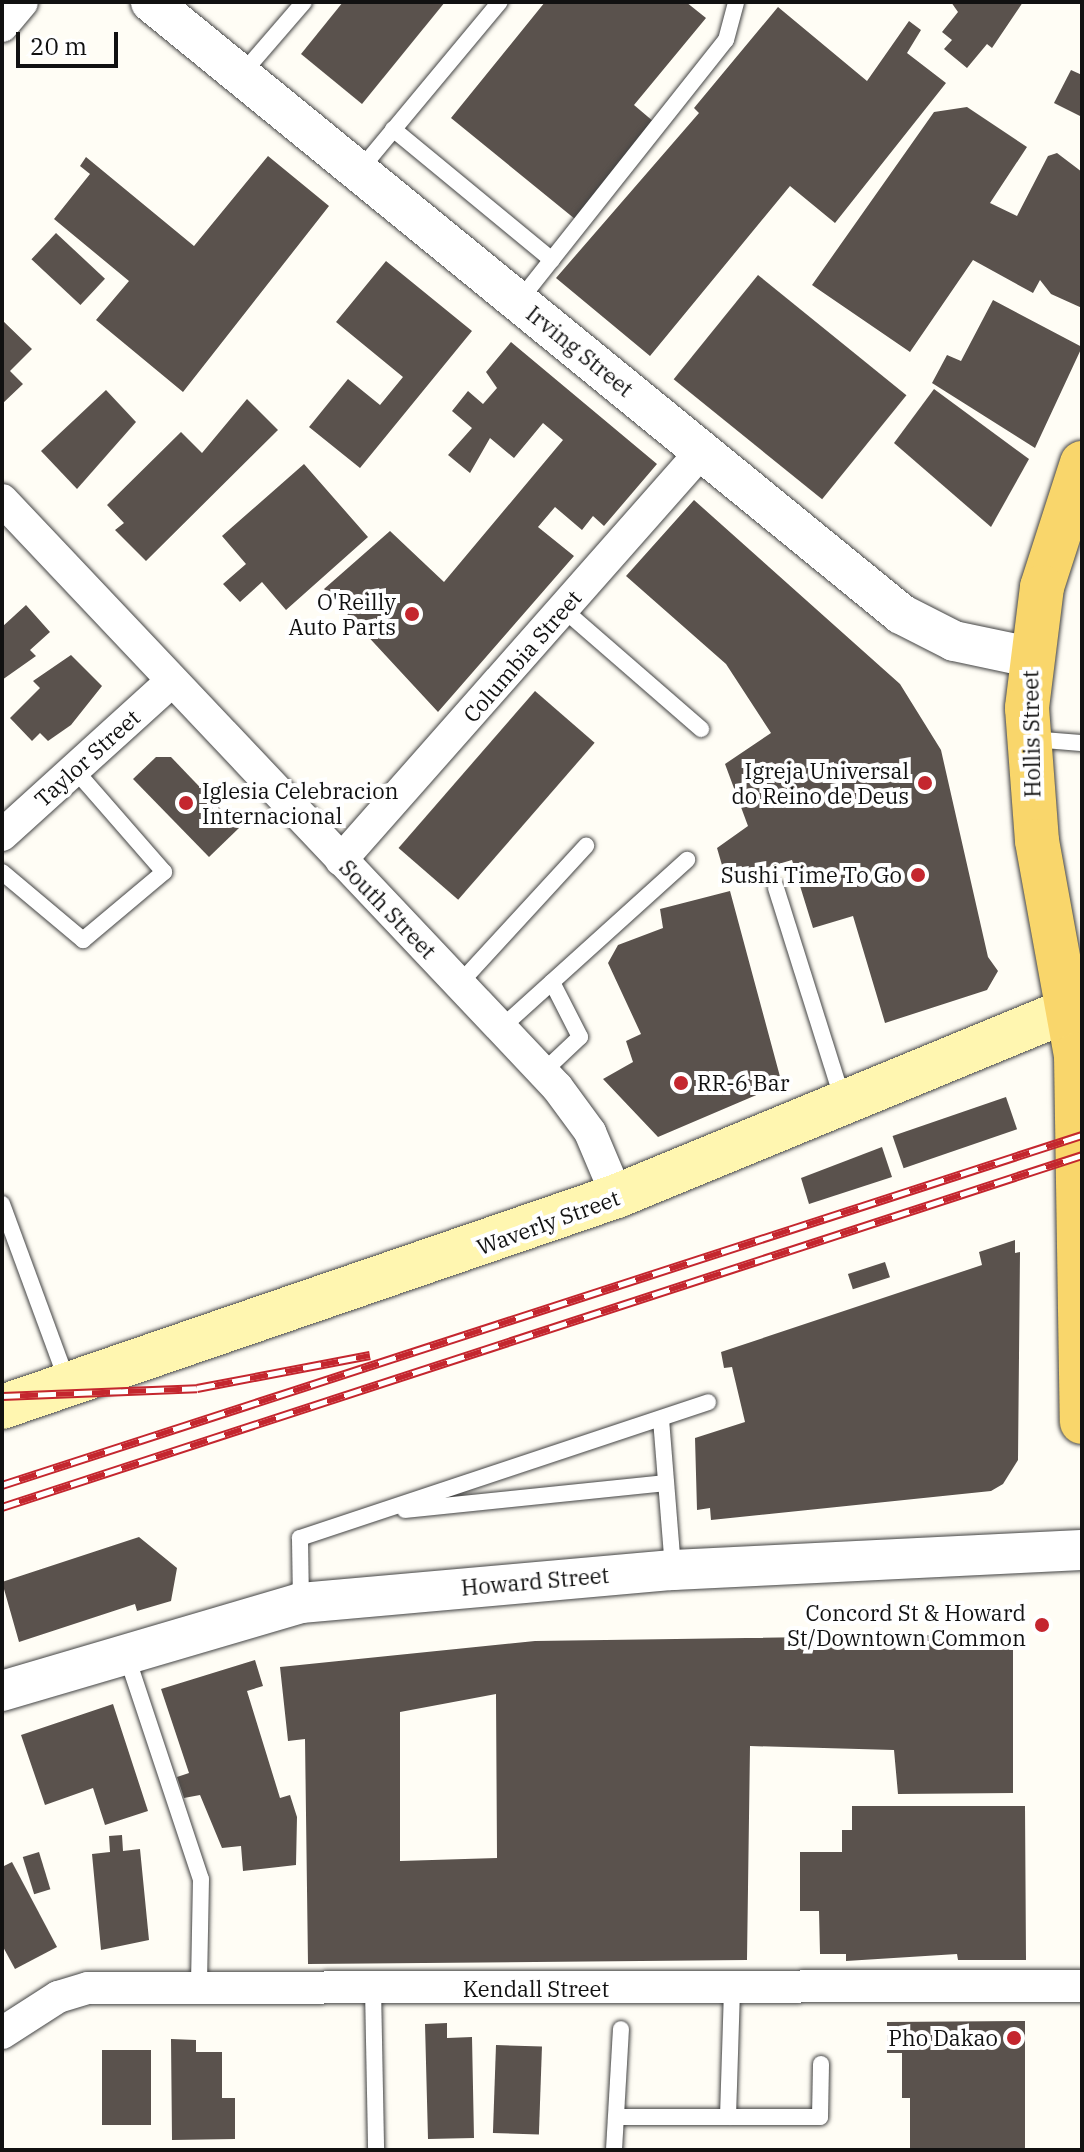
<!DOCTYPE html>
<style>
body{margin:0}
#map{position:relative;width:1084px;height:2152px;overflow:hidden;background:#fffdf5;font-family:"IBM Plex Serif",serif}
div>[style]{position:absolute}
.building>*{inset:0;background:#5a524d;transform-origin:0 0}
.roads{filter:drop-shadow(0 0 2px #444) drop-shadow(0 0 2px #444)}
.service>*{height:16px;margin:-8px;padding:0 8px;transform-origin:8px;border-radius:8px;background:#fff}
.minor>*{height:32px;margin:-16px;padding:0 16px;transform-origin:16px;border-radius:16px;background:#fff}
.tertiary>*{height:40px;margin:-20px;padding:0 20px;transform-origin:20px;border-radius:20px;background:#fff}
.secondary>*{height:44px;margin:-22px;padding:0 22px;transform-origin:22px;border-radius:22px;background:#fff6b0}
.primary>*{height:44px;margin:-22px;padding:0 22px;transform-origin:22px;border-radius:22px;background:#f9d66b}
.rail>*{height:9px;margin-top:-4.5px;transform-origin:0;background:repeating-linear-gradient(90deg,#fff 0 18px,#c4262e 0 36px);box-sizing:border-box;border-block:2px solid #c4262e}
.dots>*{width:22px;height:22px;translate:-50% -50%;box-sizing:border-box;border:4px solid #fff;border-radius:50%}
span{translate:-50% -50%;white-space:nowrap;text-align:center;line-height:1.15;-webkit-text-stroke:8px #fff;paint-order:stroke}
.street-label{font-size:22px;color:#111}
.poi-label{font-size:22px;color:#111}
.right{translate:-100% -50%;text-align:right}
.left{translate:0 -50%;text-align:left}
.frame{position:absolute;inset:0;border:4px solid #111;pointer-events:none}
.scale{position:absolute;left:16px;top:32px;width:102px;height:36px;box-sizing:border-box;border:4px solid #111;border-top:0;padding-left:10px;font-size:24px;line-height:28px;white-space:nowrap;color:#111;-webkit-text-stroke:6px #fff;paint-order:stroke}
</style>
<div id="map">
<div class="building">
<i style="clip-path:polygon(343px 2px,445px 2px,362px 104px,301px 54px)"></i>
<i style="clip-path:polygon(545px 2px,686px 2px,706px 18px,634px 105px,654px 122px,575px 219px,451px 118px)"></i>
<i style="clip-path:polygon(951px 2px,1023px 2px,992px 48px,987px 44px,967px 68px,944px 49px,952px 40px,942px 32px,958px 12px)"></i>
<i style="clip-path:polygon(778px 7px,867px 81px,909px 21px,921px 30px,907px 53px,946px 83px,835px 223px,790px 186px,650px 356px,556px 278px,699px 113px,694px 108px)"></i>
<i style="clip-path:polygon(1071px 70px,1082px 75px,1082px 117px,1054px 103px)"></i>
<i style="clip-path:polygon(967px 107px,1027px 147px,990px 203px,1017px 216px,1048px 156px,1057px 153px,1082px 172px,1082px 308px,1051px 294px,1040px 280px,1033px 293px,973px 260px,910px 352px,812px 285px,934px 112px)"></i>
<i style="clip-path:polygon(268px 156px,329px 206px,183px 392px,96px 320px,129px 281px,54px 219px,90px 174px,80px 166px,86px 157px,194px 246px)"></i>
<i style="left:56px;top:233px;width:67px;height:36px;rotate:43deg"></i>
<i style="clip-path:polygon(386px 261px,472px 331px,360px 468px,309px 427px,348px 379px,380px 405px,403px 377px,336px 322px)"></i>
<i style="left:758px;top:275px;width:191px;height:134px;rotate:39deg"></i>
<i style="clip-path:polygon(993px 300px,1082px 347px,1035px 448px,932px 383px,947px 355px,961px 361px)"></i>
<i style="clip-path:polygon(2px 320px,32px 349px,10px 371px,23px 384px,2px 404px)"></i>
<i style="clip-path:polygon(511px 342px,657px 464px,604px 526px,593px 516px,582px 530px,555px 507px,538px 527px,574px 556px,438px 712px,324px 589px,390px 531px,444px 582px,563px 440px,543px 423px,514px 458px,490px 438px,470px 473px,448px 455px,472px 428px,452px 411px,468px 391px,483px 404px,497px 388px,486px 372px)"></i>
<i style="clip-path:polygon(934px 389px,1029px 459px,991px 527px,894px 443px)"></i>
<i style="clip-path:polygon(106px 390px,136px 422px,77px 489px,41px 451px)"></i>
<i style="clip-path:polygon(247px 399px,278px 430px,146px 561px,115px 530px,124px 523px,107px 505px,181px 432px,202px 453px)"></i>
<i style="clip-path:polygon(304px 464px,368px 537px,286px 610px,262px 582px,240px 602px,223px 584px,246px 564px,222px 536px)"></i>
<i style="clip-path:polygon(694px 500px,900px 684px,941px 750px,988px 957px,998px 971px,987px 990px,885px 1023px,853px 916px,813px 928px,792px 860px,726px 879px,717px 848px,748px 826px,725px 764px,771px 733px,726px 664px,626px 576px)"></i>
<i style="clip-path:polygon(26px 605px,50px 632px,30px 650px,36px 656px,2px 680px,2px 627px)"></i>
<i style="clip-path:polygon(71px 655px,102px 686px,71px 725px,48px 741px,40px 733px,32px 741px,10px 718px,40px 688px,33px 681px)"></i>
<i style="left:535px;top:691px;width:79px;height:208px;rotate:41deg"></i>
<i style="clip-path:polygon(156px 757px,171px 757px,239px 828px,209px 857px,133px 779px)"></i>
<i style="clip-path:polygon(730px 891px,782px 1084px,658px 1137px,603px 1079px,633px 1062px,626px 1041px,641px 1034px,608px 963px,618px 945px,663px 928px,660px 909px)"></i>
<i style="left:1006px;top:1097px;width:34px;height:120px;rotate:71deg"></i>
<i style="clip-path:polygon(882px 1147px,892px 1177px,809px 1204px,801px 1178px)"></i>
<i style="clip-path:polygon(1015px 1240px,1015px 1253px,1020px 1252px,1018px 1460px,1003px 1484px,991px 1491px,711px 1520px,710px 1508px,697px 1510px,695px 1438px,745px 1422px,732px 1367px,724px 1368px,721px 1352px,982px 1265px,979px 1252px)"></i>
<i style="left:885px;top:1262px;width:16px;height:39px;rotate:72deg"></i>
<i style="clip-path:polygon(139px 1537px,177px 1568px,171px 1601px,137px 1611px,135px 1604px,19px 1642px,2px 1582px)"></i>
<i style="clip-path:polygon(evenodd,1013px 1634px,1013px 1793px,898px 1794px,894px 1750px,750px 1746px,747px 1960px,308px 1964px,305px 1739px,288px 1741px,280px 1667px,535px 1641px,1013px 1634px,496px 1694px,497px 1858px,400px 1861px,400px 1712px,496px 1694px)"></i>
<i style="clip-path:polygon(255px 1660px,263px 1686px,247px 1691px,280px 1798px,290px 1795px,297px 1817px,296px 1865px,243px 1871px,241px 1846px,222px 1848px,200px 1795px,184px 1798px,177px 1777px,189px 1773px,161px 1689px)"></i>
<i style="clip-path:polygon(113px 1704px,148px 1811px,105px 1825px,93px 1788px,45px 1805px,21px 1735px)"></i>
<i style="clip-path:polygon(852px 1806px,1025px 1806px,1026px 1960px,958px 1960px,957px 1954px,846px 1961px,846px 1954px,820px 1954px,819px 1911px,800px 1911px,800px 1852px,842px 1852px,842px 1830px,852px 1830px)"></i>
<i style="clip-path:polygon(122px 1835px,123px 1851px,140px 1849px,149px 1940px,101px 1950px,92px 1854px,110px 1852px,109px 1836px)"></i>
<i style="left:39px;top:1852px;width:39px;height:17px;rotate:73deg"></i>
<i style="clip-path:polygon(12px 1862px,57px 1947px,15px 1969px,2px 1945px,2px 1867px)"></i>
<i style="clip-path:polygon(1025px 2021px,1025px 2150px,910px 2150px,910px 2098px,902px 2098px,902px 2053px,887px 2053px,887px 2022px)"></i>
<i style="clip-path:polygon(447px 2023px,447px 2038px,472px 2037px,474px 2138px,428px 2139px,425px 2024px)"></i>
<i style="clip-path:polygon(171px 2039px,196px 2040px,196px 2052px,222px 2052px,222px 2098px,235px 2098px,235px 2139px,172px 2140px)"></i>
<i style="left:496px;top:2045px;width:46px;height:88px;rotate:2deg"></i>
<i style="left:102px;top:2050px;width:49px;height:75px"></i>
</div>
<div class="roads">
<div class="service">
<i style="left:241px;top:75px;width:96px;rotate:-49.2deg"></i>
<i style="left:393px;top:129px;width:206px;rotate:39.5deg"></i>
<i style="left:359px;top:171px;width:220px;rotate:-50.2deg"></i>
<i style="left:519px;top:301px;width:333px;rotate:-51.6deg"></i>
<i style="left:726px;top:40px;width:39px;rotate:-75deg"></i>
<i style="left:563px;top:609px;width:183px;rotate:41deg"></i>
<i style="left:1032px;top:739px;width:50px;rotate:4.6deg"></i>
<i style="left:2px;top:872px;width:106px;rotate:40deg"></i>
<i style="left:83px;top:940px;width:106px;rotate:-40deg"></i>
<i style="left:164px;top:872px;width:137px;rotate:-131.1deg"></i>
<i style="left:776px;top:888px;width:223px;rotate:72.5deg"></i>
<i style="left:459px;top:984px;width:188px;rotate:-47.4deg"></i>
<i style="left:501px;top:1028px;width:251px;rotate:-42.1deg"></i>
<i style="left:543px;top:1072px;width:51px;rotate:-43.4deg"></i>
<i style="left:580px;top:1037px;width:62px;rotate:-117deg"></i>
<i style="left:2px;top:1204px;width:191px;rotate:69.8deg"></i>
<i style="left:661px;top:1419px;width:150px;rotate:85.4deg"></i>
<i style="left:405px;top:1510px;width:262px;rotate:-5.9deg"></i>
<i style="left:301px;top:1603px;width:65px;rotate:-90.9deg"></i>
<i style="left:300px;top:1538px;width:430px;rotate:-18.4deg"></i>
<i style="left:126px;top:1654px;width:237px;rotate:71.6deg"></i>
<i style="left:201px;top:1879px;width:108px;rotate:91.1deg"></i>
<i style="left:373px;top:1988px;width:162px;rotate:88.9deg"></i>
<i style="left:619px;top:2117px;width:201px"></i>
<i style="left:820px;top:2117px;width:53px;rotate:-88.9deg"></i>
<i style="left:728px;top:2117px;width:126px;rotate:-88.2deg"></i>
<i style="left:614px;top:2150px;width:121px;rotate:-86.7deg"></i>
</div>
<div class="minor">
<i style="left:2px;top:26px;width:31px;rotate:-50deg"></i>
<i style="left:2px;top:500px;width:808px;rotate:46.61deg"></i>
<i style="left:557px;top:1087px;width:56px;rotate:53.7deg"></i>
<i style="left:590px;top:1132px;width:69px;rotate:67.1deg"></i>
<i style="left:2px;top:835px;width:228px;rotate:-42.2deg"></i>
<i style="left:341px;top:860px;width:546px;rotate:-48.57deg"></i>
<i style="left:2px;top:2033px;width:67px;rotate:-32.7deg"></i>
<i style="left:58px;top:1997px;width:31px;rotate:-17deg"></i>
<i style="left:88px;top:1988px;width:994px;rotate:-0.12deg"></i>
</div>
<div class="tertiary">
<i style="left:151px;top:2px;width:968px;rotate:39.21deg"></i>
<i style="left:901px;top:614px;width:59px;rotate:27deg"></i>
<i style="left:954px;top:641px;width:78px;rotate:11.9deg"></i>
<i style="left:2px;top:1691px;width:312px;rotate:-16.4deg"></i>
<i style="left:301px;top:1603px;width:373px;rotate:-5.1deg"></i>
<i style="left:673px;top:1570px;width:409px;rotate:-2.8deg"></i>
</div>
<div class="secondary">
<i style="left:2px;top:1407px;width:650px;rotate:-18.94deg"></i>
<i style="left:617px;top:1196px;width:490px;rotate:-22.4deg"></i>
</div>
<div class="primary">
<i style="left:1082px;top:463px;width:130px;rotate:107.9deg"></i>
<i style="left:1042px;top:587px;width:122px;rotate:97.1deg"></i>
<i style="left:1027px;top:708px;width:133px;rotate:85.7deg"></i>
<i style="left:1037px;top:841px;width:218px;rotate:79.7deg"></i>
<i style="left:1076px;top:1055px;width:367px;rotate:89.1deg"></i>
</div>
</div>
<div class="rail">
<i style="left:2px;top:1396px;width:195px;rotate:-2.3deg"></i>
<i style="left:197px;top:1388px;width:176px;rotate:-10.8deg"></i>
<i style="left:2px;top:1485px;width:1135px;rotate:-17.96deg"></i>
<i style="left:2px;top:1507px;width:1136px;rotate:-18.05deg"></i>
</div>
<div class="dots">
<i style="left:412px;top:614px;background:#c4262e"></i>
<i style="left:925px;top:783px;background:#c4262e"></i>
<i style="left:186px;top:803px;background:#c4262e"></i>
<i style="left:918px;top:875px;background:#c4262e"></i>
<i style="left:681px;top:1083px;background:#c4262e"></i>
<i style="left:1042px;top:1625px;background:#c4262e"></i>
<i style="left:1014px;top:2038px;background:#c4262e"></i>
</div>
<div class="street-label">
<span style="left:580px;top:351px;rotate:39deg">Irving Street</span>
<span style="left:522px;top:656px;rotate:-49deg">Columbia Street</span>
<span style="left:1031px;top:734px;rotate:-91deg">Hollis Street</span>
<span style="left:87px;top:758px;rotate:-42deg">Taylor Street</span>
<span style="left:388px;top:909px;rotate:46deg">South Street</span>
<span style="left:548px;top:1222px;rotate:-20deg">Waverly Street</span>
<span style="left:535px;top:1581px;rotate:-5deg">Howard Street</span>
<span style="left:536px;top:1989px">Kendall Street</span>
</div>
<div class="poi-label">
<span class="right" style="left:396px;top:614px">O'Reilly<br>Auto Parts</span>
<span class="right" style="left:909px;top:783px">Igreja Universal<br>do Reino de Deus</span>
<span class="left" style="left:202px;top:803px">Iglesia Celebracion<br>Internacional</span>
<span class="right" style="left:902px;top:875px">Sushi Time To Go</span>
<span class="left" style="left:697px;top:1083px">RR-6 Bar</span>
<span class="right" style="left:1026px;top:1625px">Concord St &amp; Howard<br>St/Downtown Common</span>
<span class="right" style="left:998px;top:2038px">Pho Dakao</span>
</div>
<div class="frame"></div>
<div class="scale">20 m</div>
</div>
